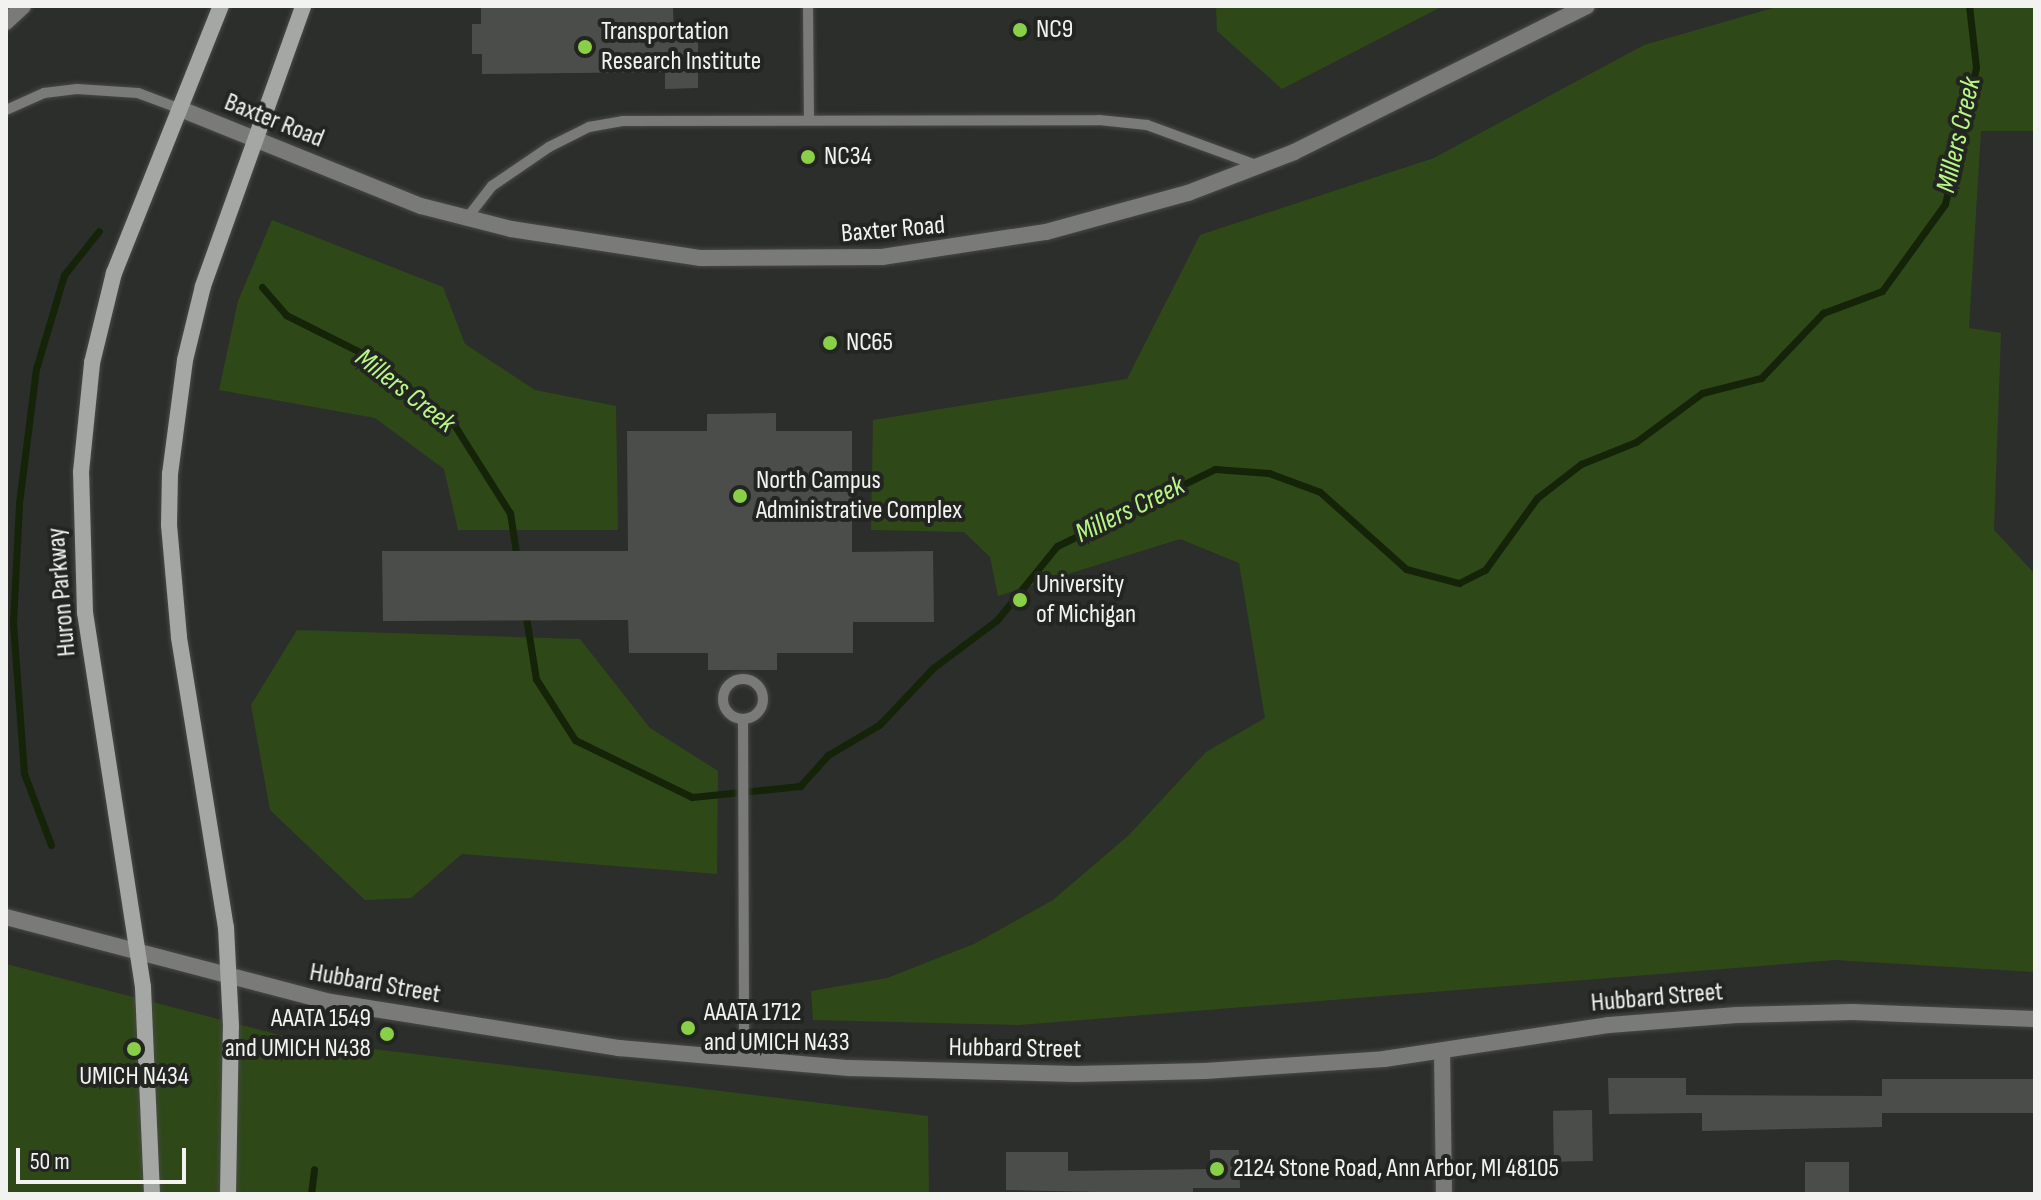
<!DOCTYPE html>
<style>
body{margin:0}
#map{position:relative;width:2041px;height:1200px;overflow:hidden;background:#2c2e2b;font-family:"Sofia Sans Condensed",sans-serif}
div>[style]{position:absolute}
.green>*{inset:0;background:#2f4818}
.stream>*{height:7px;margin:-3.5px;padding:0 3.5px;transform-origin:3.5px;border-radius:3.5px;background:#152408}
.building>*{inset:0;background:#4a4d49;transform-origin:0 0}
.roads{filter:drop-shadow(0 0 2px #484a47) drop-shadow(0 0 2px #484a47)}
.service>*{height:10px;margin:-5px;padding:0 5px;transform-origin:5px;border-radius:5px;background:#7a7b79}
.service>.ring{margin:-5px;padding:0;box-sizing:content-box;background:none;border:10px solid #7a7b79;border-radius:50%}
.minor>*{height:16px;margin:-8px;padding:0 8px;transform-origin:8px;border-radius:8px;background:#7a7b79}
.tertiary>*{height:16px;margin:-8px;padding:0 8px;transform-origin:8px;border-radius:8px;background:#7a7b79}
.secondary>*{height:16px;margin:-8px;padding:0 8px;transform-origin:8px;border-radius:8px;background:#a5a7a4}
.dots>*{width:22px;height:22px;translate:-50% -50%;box-sizing:border-box;border:4px solid #232521;border-radius:50%}
span{translate:-50% -50%;white-space:nowrap;text-align:center;line-height:1.15;-webkit-text-stroke:8px #232521;paint-order:stroke}
.poi-label{font-size:26px;color:#f2f3f1}
.left{translate:0 -50%;text-align:left}
.right{translate:-100% -50%;text-align:right}
.street-label{font-size:26px;color:#f2f3f1}
.water-label{font-size:28px;color:#b8f785;font-style:italic}
.frame{position:absolute;inset:0;border:8px solid #f2f3f1;pointer-events:none}
.scale{position:absolute;left:16px;top:1148px;width:170px;height:36px;box-sizing:border-box;border:4px solid #f2f3f1;border-top:0;padding-left:10px;font-size:24px;line-height:28px;white-space:nowrap;color:#f2f3f1;-webkit-text-stroke:6px #232521;paint-order:stroke}
</style>
<div id="map">
<div class="green">
<i style="clip-path:polygon(1216px 6px,1443px 6px,1282px 89px,1217px 31px)"></i>
<i style="clip-path:polygon(1780px 6px,2035px 6px,2035px 131px,1981px 131px,1969px 328px,2001px 333px,1994px 530px,2035px 574px,2035px 972px,1835px 960px,1019px 1025px,813px 1020px,811px 991px,887px 978px,974px 944px,1053px 900px,1129px 835px,1206px 752px,1265px 718px,1239px 563px,1180px 539px,998px 596px,990px 557px,964px 532px,871px 530px,873px 420px,1127px 379px,1200px 235px,1434px 158px,1644px 45px)"></i>
<i style="clip-path:polygon(272px 220px,443px 287px,465px 344px,535px 390px,616px 406px,618px 530px,458px 530px,444px 469px,375px 418px,219px 390px,238px 301px)"></i>
<i style="clip-path:polygon(297px 630px,580px 639px,650px 728px,718px 771px,717px 874px,462px 854px,411px 898px,365px 900px,270px 810px,251px 705px)"></i>
<i style="clip-path:polygon(6px 964px,299px 1040px,928px 1116px,929px 1194px,6px 1194px)"></i>
</div>
<div class="stream">
<i style="left:262px;top:287px;width:37px;rotate:49deg"></i>
<i style="left:286px;top:315px;width:89px;rotate:26.6deg"></i>
<i style="left:366px;top:355px;width:110px;rotate:38deg"></i>
<i style="left:453px;top:423px;width:107px;rotate:57.7deg"></i>
<i style="left:510px;top:513px;width:47px;rotate:81.3deg"></i>
<i style="left:525px;top:611px;width:69px;rotate:80.8deg"></i>
<i style="left:536px;top:679px;width:72px;rotate:57.4deg"></i>
<i style="left:575px;top:740px;width:130px;rotate:26deg"></i>
<i style="left:692px;top:797px;width:109px;rotate:-5.8deg"></i>
<i style="left:800px;top:786px;width:42px;rotate:-47.9deg"></i>
<i style="left:828px;top:755px;width:59px;rotate:-30.5deg"></i>
<i style="left:879px;top:725px;width:79px;rotate:-46.5deg"></i>
<i style="left:933px;top:668px;width:80px;rotate:-36.9deg"></i>
<i style="left:997px;top:620px;width:95px;rotate:-51deg"></i>
<i style="left:1057px;top:546px;width:176px;rotate:-26deg"></i>
<i style="left:1215px;top:469px;width:54px;rotate:4.2deg"></i>
<i style="left:1269px;top:473px;width:54px;rotate:20.4deg"></i>
<i style="left:1320px;top:492px;width:115px;rotate:41.8deg"></i>
<i style="left:1406px;top:569px;width:55px;rotate:14.8deg"></i>
<i style="left:1459px;top:583px;width:29px;rotate:-27deg"></i>
<i style="left:1485px;top:570px;width:89px;rotate:-54.2deg"></i>
<i style="left:1537px;top:498px;width:56px;rotate:-37.7deg"></i>
<i style="left:1581px;top:464px;width:59px;rotate:-21.8deg"></i>
<i style="left:1636px;top:442px;width:82px;rotate:-36.6deg"></i>
<i style="left:1702px;top:393px;width:61px;rotate:-14.3deg"></i>
<i style="left:1761px;top:378px;width:90px;rotate:-46.4deg"></i>
<i style="left:1823px;top:313px;width:63px;rotate:-20.4deg"></i>
<i style="left:1882px;top:291px;width:107px;rotate:-54.1deg"></i>
<i style="left:1945px;top:204px;width:140px;rotate:-77.2deg"></i>
<i style="left:1976px;top:67px;width:61px;rotate:-96.5deg"></i>
<i style="left:51px;top:845px;width:77px;rotate:-110.6deg"></i>
<i style="left:24px;top:773px;width:150px;rotate:-94.2deg"></i>
<i style="left:13px;top:623px;width:120px;rotate:-87.1deg"></i>
<i style="left:19px;top:503px;width:135px;rotate:-82.8deg"></i>
<i style="left:36px;top:369px;width:98px;rotate:-73.4deg"></i>
<i style="left:64px;top:275px;width:56px;rotate:-51.5deg"></i>
<i style="left:311px;top:1194px;width:25px;rotate:-83deg"></i>
</div>
<div class="building">
<i style="clip-path:polygon(481px 6px,673px 6px,674px 40px,698px 40px,698px 88px,665px 89px,665px 72px,482px 74px,482px 54px,472px 54px,472px 24px,481px 24px)"></i>
<i style="clip-path:polygon(776px 413px,776px 431px,852px 431px,852px 552px,933px 551px,934px 622px,853px 622px,853px 653px,777px 653px,777px 670px,708px 670px,708px 653px,629px 653px,628px 620px,383px 621px,382px 551px,628px 551px,627px 431px,707px 431px,707px 414px)"></i>
<i style="clip-path:polygon(1608px 1078px,1686px 1078px,1686px 1095px,1882px 1096px,1882px 1127px,1702px 1131px,1702px 1113px,1609px 1114px)"></i>
<i style="left:2035px;top:1079px;width:34px;height:153px;rotate:90deg"></i>
<i style="left:1592px;top:1110px;width:51px;height:39px;rotate:89deg"></i>
<i style="clip-path:polygon(1210px 1150px,1239px 1150px,1240px 1188px,1193px 1188px,1193px 1194px,1006px 1190px,1006px 1152px,1068px 1152px,1068px 1171px,1210px 1169px)"></i>
<i style="left:1849px;top:1162px;width:32px;height:44px;rotate:90deg"></i>
</div>
<div class="roads">
<div class="service">
<i style="left:808px;top:6px;width:113px;rotate:89.5deg"></i>
<i style="left:6px;top:110px;width:42px;rotate:-24.1deg"></i>
<i style="left:44px;top:93px;width:33px;rotate:-7deg"></i>
<i style="left:77px;top:89px;width:61px;rotate:3.8deg"></i>
<i style="left:138px;top:93px;width:43px;rotate:20.6deg"></i>
<i style="left:467px;top:218px;width:41px;rotate:-52deg"></i>
<i style="left:492px;top:186px;width:69px;rotate:-34.4deg"></i>
<i style="left:549px;top:147px;width:45px;rotate:-26.6deg"></i>
<i style="left:589px;top:127px;width:35px;rotate:-10deg"></i>
<i style="left:623px;top:121px;width:476px;rotate:-0.1deg"></i>
<i style="left:1099px;top:120px;width:48px;rotate:5.9deg"></i>
<i style="left:1147px;top:125px;width:119px;rotate:20.1deg"></i>
<i class="ring" style="left:723px;top:679px;width:30px;height:30px"></i>
<i style="left:743px;top:719px;width:342px;rotate:89.8deg"></i>
</div>
<div class="minor">
<i style="left:6px;top:22px;width:23px;rotate:-43deg"></i>
<i style="left:1442px;top:1051px;width:143px;rotate:89.2deg"></i>
</div>
<div class="tertiary">
<i style="left:178px;top:108px;width:262px;rotate:22deg"></i>
<i style="left:421px;top:206px;width:93px;rotate:14.3deg"></i>
<i style="left:511px;top:229px;width:192px;rotate:8.7deg"></i>
<i style="left:701px;top:258px;width:181px;rotate:-0.3deg"></i>
<i style="left:882px;top:257px;width:166px;rotate:-8.7deg"></i>
<i style="left:1046px;top:232px;width:147px;rotate:-15.4deg"></i>
<i style="left:1188px;top:193px;width:114px;rotate:-21.1deg"></i>
<i style="left:1294px;top:152px;width:327px;rotate:-26.5deg"></i>
<i style="left:6px;top:917px;width:336px;rotate:14.7deg"></i>
<i style="left:331px;top:1002px;width:292px;rotate:9.1deg"></i>
<i style="left:619px;top:1048px;width:231px;rotate:5deg"></i>
<i style="left:849px;top:1068px;width:226px;rotate:1.5deg"></i>
<i style="left:1075px;top:1074px;width:130px;rotate:-1.3deg"></i>
<i style="left:1205px;top:1071px;width:179px;rotate:-3.8deg"></i>
<i style="left:1384px;top:1059px;width:228px;rotate:-8.6deg"></i>
<i style="left:1609px;top:1025px;width:128px;rotate:-4.5deg"></i>
<i style="left:1737px;top:1015px;width:115px;rotate:-1.5deg"></i>
<i style="left:1852px;top:1012px;width:183px;rotate:2.2deg"></i>
</div>
<div class="secondary">
<i style="left:152px;top:1194px;width:207px;rotate:-92.5deg"></i>
<i style="left:143px;top:987px;width:378px;rotate:-98.8deg"></i>
<i style="left:85px;top:613px;width:141px;rotate:-91.6deg"></i>
<i style="left:81px;top:472px;width:110px;rotate:-84.2deg"></i>
<i style="left:92px;top:363px;width:93px;rotate:-76.3deg"></i>
<i style="left:114px;top:273px;width:288px;rotate:-68.2deg"></i>
<i style="left:228px;top:1194px;width:168px;rotate:-89deg"></i>
<i style="left:231px;top:1026px;width:98px;rotate:-92.9deg"></i>
<i style="left:226px;top:928px;width:295px;rotate:-99.2deg"></i>
<i style="left:179px;top:637px;width:112px;rotate:-95.1deg"></i>
<i style="left:169px;top:525px;width:51px;rotate:-88.9deg"></i>
<i style="left:170px;top:474px;width:115px;rotate:-82.5deg"></i>
<i style="left:185px;top:360px;width:76px;rotate:-76.3deg"></i>
<i style="left:203px;top:286px;width:297px;rotate:-70.3deg"></i>
</div>
</div>
<div class="dots">
<i style="left:1020px;top:30px;background:#89cf48"></i>
<i style="left:585px;top:47px;background:#89cf48"></i>
<i style="left:808px;top:157px;background:#89cf48"></i>
<i style="left:830px;top:343px;background:#89cf48"></i>
<i style="left:740px;top:496px;background:#89cf48"></i>
<i style="left:1020px;top:600px;background:#89cf48"></i>
<i style="left:688px;top:1028px;background:#89cf48"></i>
<i style="left:387px;top:1034px;background:#89cf48"></i>
<i style="left:134px;top:1049px;background:#89cf48"></i>
<i style="left:1217px;top:1169px;background:#89cf48"></i>
</div>
<div class="poi-label">
<span class="left" style="left:1036px;top:30px">NC9</span>
<span class="left" style="left:601px;top:47px">Transportation<br>Research Institute</span>
<span class="left" style="left:824px;top:157px">NC34</span>
<span class="left" style="left:846px;top:343px">NC65</span>
<span class="left" style="left:756px;top:496px">North Campus<br>Administrative Complex</span>
<span class="left" style="left:1036px;top:600px">University<br>of Michigan</span>
<span class="left" style="left:704px;top:1028px">AAATA 1712<br>and UMICH N433</span>
<span class="right" style="left:371px;top:1034px">AAATA 1549<br>and UMICH N438</span>
<span style="left:134px;top:1077px">UMICH N434</span>
<span class="left" style="left:1233px;top:1169px">2124 Stone Road, Ann Arbor, MI 48105</span>
</div>
<div class="street-label">
<span style="left:274px;top:121px;rotate:22deg">Baxter Road</span>
<span style="left:893px;top:230px;rotate:-5deg">Baxter Road</span>
<span style="left:62px;top:592px;rotate:-95deg">Huron Parkway</span>
<span style="left:375px;top:984px;rotate:10deg">Hubbard Street</span>
<span style="left:1657px;top:998px;rotate:-5deg">Hubbard Street</span>
<span style="left:1015px;top:1049px;rotate:1deg">Hubbard Street</span>
</div>
<div class="water-label">
<span style="left:1959px;top:135px;rotate:-77deg">Millers Creek</span>
<span style="left:405px;top:391px;rotate:38deg">Millers Creek</span>
<span style="left:1130px;top:510px;rotate:-26deg">Millers Creek</span>
</div>
<div class="frame"></div>
<div class="scale">50 m</div>
</div>
